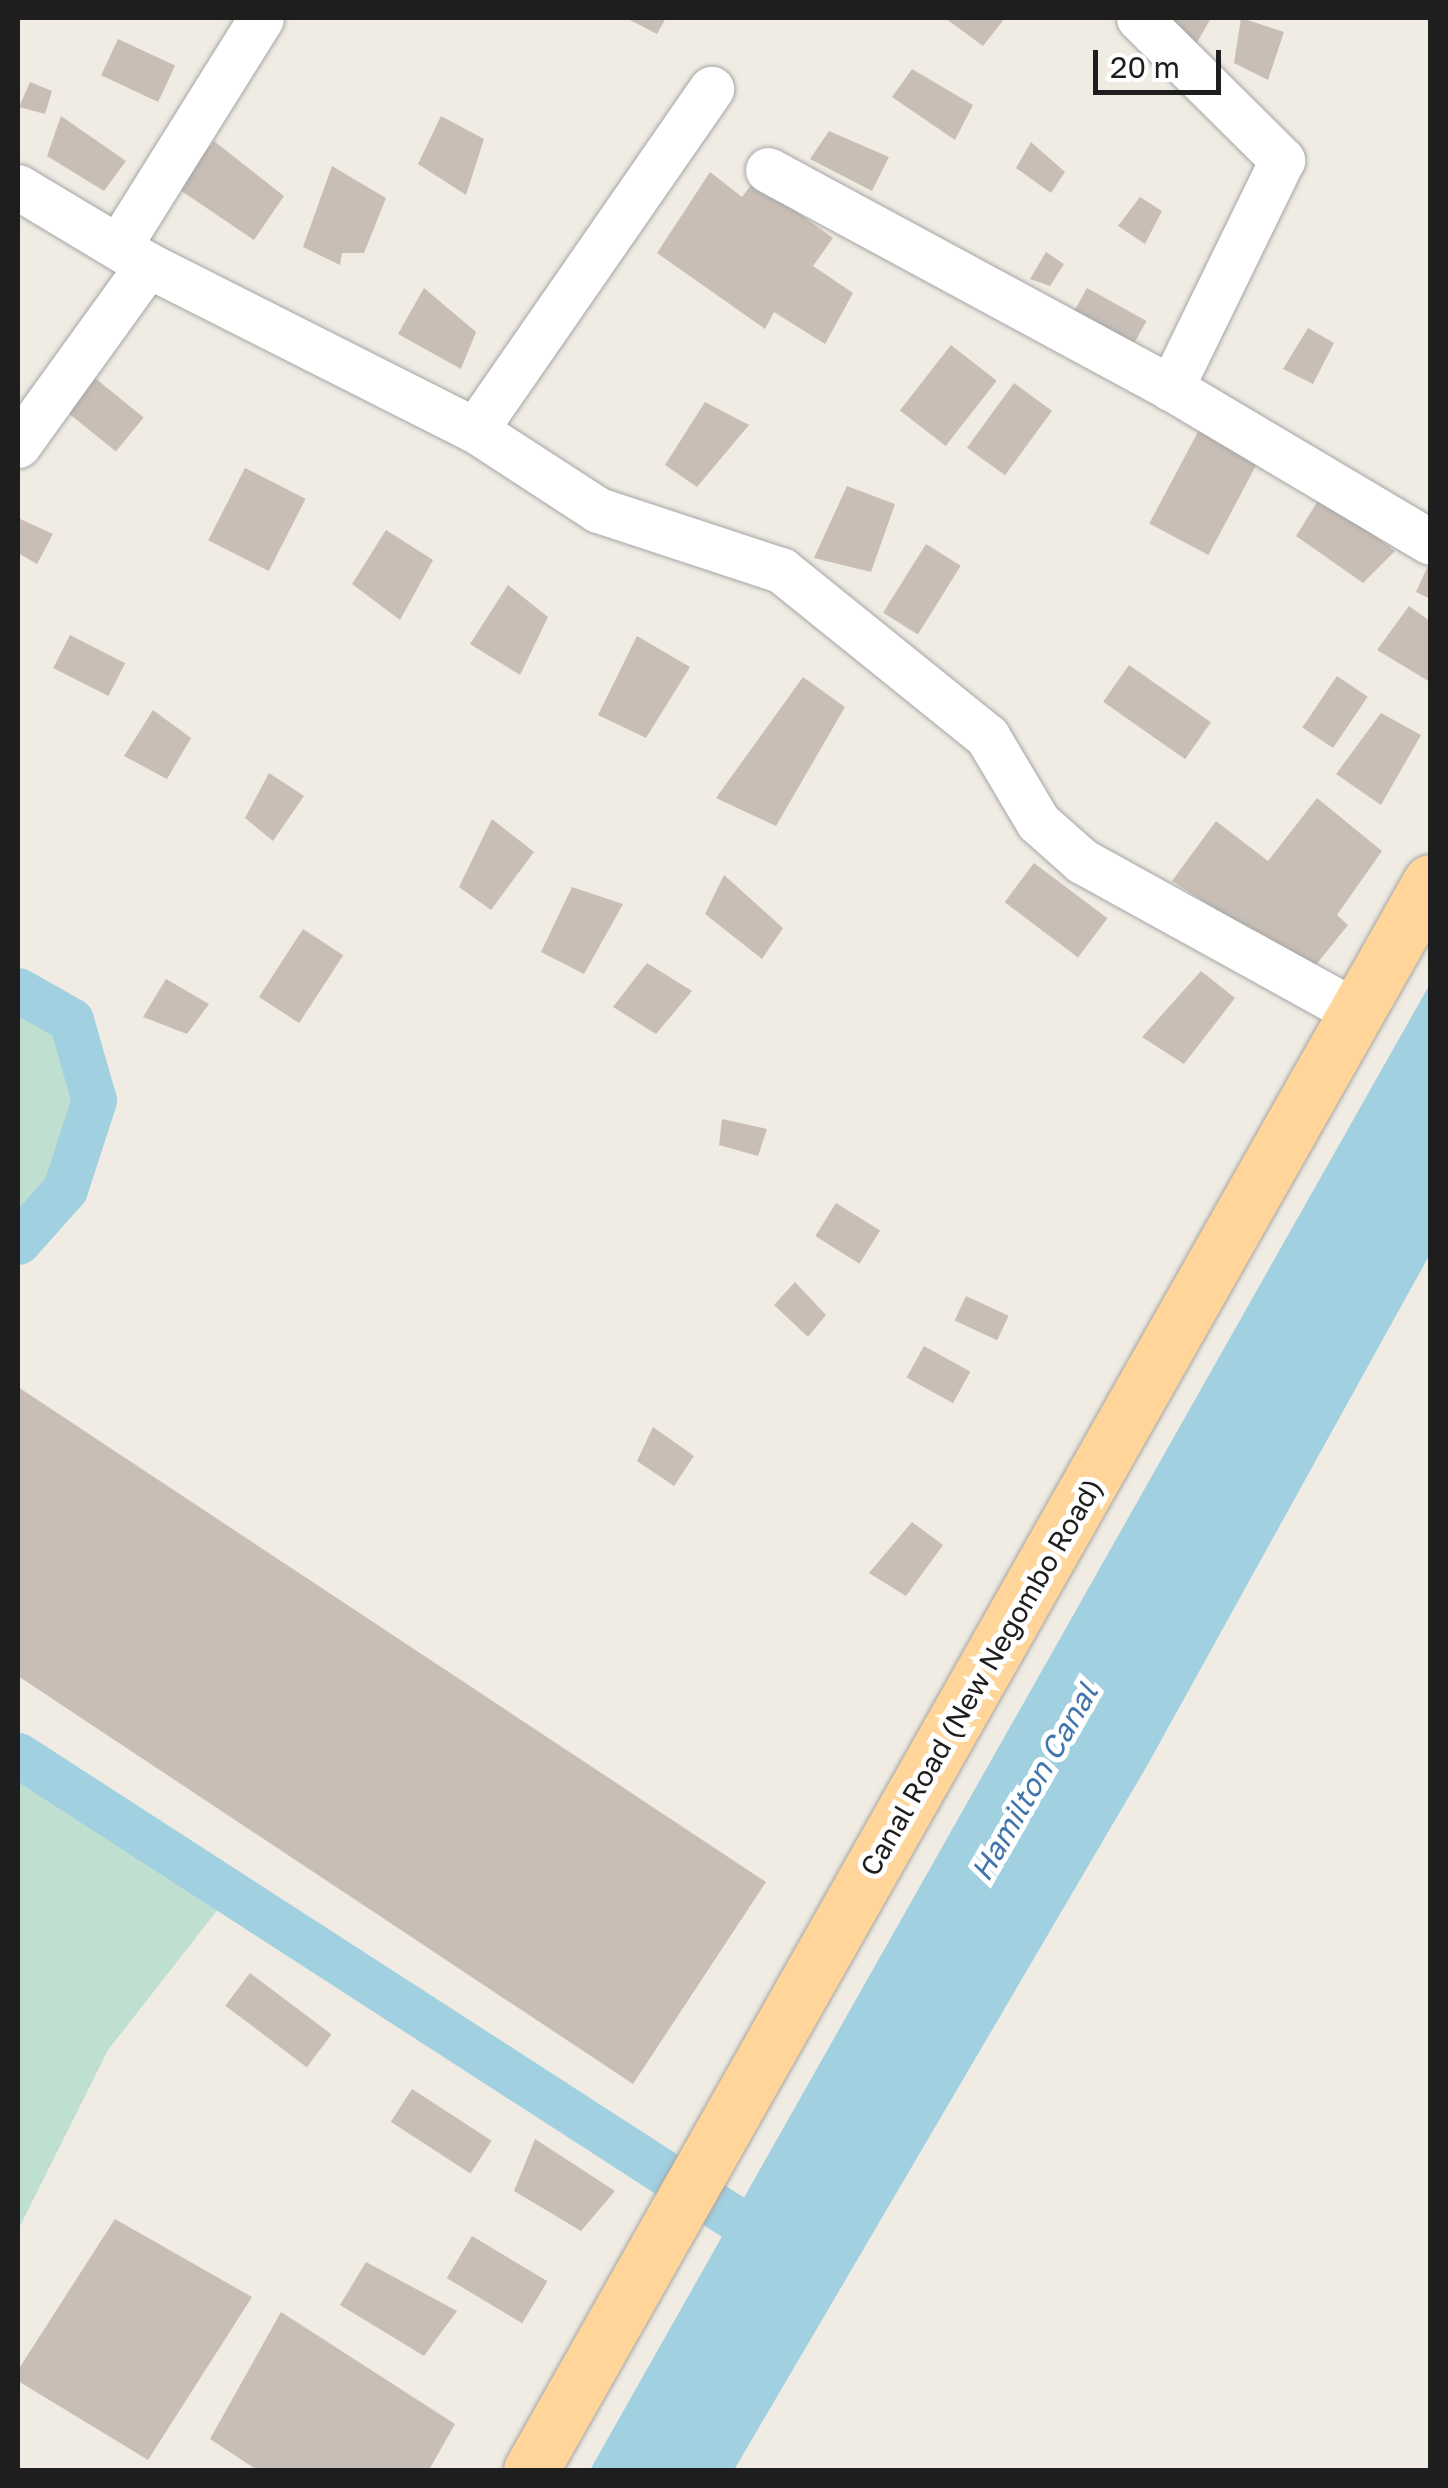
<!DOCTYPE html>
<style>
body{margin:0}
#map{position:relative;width:1448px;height:2488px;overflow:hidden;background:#f0ece4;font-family:"Golos Text",sans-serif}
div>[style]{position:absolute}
.wetland>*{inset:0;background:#bfdfd1}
.water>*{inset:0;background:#a1d0e0}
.canal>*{height:45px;margin:-22.5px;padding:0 22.5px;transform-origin:22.5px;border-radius:22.5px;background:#a1d0e0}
.building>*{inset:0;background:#c8beb6;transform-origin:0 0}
.roads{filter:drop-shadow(0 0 2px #a5a5a5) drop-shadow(0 0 2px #a5a5a5)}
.minor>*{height:45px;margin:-22.5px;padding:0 22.5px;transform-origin:22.5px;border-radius:22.5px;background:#fff}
.primary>*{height:55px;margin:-27.5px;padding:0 27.5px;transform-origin:27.5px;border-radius:27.5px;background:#ffd599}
span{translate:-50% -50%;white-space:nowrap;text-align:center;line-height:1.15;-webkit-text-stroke:10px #fff;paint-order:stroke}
.street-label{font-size:28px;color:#1e1e1e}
.water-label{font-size:30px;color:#4275ac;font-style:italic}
.frame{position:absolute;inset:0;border:20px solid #1e1e1e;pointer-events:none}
.scale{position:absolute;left:1093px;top:50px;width:128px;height:45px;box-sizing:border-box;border:5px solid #1e1e1e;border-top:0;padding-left:12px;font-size:30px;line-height:35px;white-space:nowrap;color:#1e1e1e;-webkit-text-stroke:8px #fff;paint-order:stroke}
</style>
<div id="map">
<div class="wetland">
<i style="clip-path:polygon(18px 990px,71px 1020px,94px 1100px,65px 1189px,18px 1242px)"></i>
<i style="clip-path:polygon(18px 1755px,230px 1894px,108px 2050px,18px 2230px)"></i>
</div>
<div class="water">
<i style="clip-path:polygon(1430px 984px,1430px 1254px,1148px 1764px,734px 2470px,590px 2470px)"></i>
</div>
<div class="canal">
<i style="left:18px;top:990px;width:61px;rotate:29.5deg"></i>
<i style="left:71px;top:1020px;width:83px;rotate:74deg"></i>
<i style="left:94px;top:1100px;width:94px;rotate:108deg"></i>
<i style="left:65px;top:1189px;width:71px;rotate:131.6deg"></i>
<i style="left:18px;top:1755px;width:895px;rotate:32.87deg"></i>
</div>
<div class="building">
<i style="clip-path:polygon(626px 18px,666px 18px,657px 34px)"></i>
<i style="clip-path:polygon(945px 18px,1005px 18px,983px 46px)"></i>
<i style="clip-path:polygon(1159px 18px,1211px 18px,1195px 46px)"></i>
<i style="clip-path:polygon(1241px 18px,1284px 32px,1268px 80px,1234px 63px)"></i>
<i style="left:118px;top:39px;width:63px;height:40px;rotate:25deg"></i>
<i style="clip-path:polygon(912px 69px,973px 105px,955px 140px,892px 97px)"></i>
<i style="clip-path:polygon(30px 82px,52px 91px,45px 114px,19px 107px)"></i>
<i style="clip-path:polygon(61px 116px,126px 161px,104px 191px,47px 156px)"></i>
<i style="clip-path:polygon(441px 116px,484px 139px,466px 195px,418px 164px)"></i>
<i style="clip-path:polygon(829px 131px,889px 157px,872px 191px,810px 159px)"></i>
<i style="clip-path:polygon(214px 141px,284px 196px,254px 240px,177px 188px)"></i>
<i style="clip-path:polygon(1031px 142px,1065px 172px,1051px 193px,1016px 168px)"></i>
<i style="clip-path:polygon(332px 166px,386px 198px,364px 253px,342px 253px,340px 265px,303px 247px)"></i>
<i style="clip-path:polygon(710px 172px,742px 197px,754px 181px,833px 238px,813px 266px,853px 293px,825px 344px,774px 312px,765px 329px,657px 253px)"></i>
<i style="clip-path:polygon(1140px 197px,1162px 211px,1145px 244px,1118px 226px)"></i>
<i style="clip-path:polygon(1046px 252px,1064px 264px,1050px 286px,1030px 279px)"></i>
<i style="clip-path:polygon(424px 288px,476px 332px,461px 369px,398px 334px)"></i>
<i style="left:1087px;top:288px;width:68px;height:32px;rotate:29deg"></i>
<i style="clip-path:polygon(1308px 328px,1334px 343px,1313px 384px,1283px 369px)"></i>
<i style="left:951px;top:345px;width:58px;height:83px;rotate:38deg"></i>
<i style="left:90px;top:374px;width:69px;height:44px;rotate:39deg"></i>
<i style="left:1014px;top:383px;width:47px;height:80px;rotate:36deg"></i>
<i style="clip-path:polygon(705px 402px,749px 425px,697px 487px,665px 465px)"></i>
<i style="left:1199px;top:430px;width:67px;height:106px;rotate:28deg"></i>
<i style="left:245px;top:468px;width:68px;height:81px;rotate:27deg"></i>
<i style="clip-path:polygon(847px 486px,895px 504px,871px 572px,814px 558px)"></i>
<i style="clip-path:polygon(1321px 496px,1395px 551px,1363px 583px,1296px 536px)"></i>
<i style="clip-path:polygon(18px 518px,53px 534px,37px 564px,18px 553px)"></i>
<i style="clip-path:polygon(386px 530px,433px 560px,400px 620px,352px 584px)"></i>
<i style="left:926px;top:544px;width:41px;height:81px;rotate:32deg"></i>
<i style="clip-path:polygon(1430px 561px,1430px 599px,1416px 592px)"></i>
<i style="clip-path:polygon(508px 585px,548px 617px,520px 675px,470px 644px)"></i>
<i style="clip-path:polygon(1409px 606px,1430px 621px,1430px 682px,1377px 650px)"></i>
<i style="left:70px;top:635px;width:62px;height:37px;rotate:27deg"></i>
<i style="clip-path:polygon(637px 636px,690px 667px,646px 738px,598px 715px)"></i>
<i style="left:1129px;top:665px;width:100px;height:45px;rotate:35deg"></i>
<i style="left:1337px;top:676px;width:37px;height:62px;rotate:34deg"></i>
<i style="clip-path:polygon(803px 677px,845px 707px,776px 826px,716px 798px)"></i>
<i style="clip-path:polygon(153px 710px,191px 738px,167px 779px,124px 756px)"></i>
<i style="clip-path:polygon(1381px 713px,1421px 735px,1381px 805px,1336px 774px)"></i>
<i style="clip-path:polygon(269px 773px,304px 796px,273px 841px,245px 818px)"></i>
<i style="clip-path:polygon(1317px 798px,1382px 851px,1337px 915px,1348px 925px,1311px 971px,1172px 881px,1216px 821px,1268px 861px)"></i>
<i style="clip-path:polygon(492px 819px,534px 852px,491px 910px,459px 887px)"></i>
<i style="left:1034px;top:863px;width:92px;height:49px;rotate:37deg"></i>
<i style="clip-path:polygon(724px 875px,783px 928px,762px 959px,705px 914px)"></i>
<i style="clip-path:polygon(572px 887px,623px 904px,584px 974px,541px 952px)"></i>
<i style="left:303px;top:929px;width:48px;height:81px;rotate:33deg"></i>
<i style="clip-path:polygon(647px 963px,692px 991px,656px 1034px,613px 1007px)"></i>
<i style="clip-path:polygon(1201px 971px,1235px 998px,1184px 1064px,1142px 1037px)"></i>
<i style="clip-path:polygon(166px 979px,209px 1004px,187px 1034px,143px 1017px)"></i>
<i style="clip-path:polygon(722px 1119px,767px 1129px,758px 1156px,719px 1145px)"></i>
<i style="left:836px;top:1203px;width:52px;height:39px;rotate:32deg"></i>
<i style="clip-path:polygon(795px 1282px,826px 1315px,808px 1337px,774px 1305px)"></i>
<i style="left:966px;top:1296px;width:47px;height:27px;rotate:25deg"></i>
<i style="left:924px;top:1346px;width:53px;height:36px;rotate:29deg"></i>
<i style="clip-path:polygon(18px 1387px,766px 1882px,633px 2084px,18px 1676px)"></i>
<i style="clip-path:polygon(653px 1427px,694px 1456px,674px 1486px,637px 1461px)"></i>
<i style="clip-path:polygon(912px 1522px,943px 1545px,906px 1596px,869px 1573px)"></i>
<i style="left:250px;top:1973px;width:102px;height:41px;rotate:37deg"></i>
<i style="left:412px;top:2089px;width:95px;height:39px;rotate:33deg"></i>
<i style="clip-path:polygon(535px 2139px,615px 2191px,581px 2231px,514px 2191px)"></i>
<i style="clip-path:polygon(115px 2219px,252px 2297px,148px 2460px,18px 2381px,18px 2370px)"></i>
<i style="left:472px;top:2236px;width:88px;height:49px;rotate:31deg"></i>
<i style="clip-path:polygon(366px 2262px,457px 2311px,424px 2356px,340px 2305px)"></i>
<i style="clip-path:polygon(281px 2312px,455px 2424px,429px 2470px,257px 2470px,210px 2439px)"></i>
</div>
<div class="roads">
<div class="minor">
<i style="left:1139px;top:18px;width:202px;rotate:44.8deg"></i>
<i style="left:1282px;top:160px;width:254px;rotate:116deg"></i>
<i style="left:768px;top:170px;width:458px;rotate:28.4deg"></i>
<i style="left:1171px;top:388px;width:301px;rotate:30.7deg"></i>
<i style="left:18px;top:187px;width:152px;rotate:31deg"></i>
<i style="left:148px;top:265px;width:366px;rotate:26.8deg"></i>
<i style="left:475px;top:430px;width:147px;rotate:33deg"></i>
<i style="left:598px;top:510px;width:193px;rotate:18.2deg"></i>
<i style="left:781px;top:570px;width:265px;rotate:38.9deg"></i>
<i style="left:987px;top:736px;width:100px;rotate:59.3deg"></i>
<i style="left:1038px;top:822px;width:59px;rotate:41.6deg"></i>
<i style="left:1082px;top:861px;width:314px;rotate:28.9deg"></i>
<i style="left:120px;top:244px;width:266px;rotate:-58deg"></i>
<i style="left:475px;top:430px;width:415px;rotate:-55.3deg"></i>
<i style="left:18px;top:445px;width:222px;rotate:-54.2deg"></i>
</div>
<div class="primary">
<i style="left:531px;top:2470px;width:1825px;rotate:-60.48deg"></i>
</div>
</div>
<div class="street-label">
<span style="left:981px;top:1677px;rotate:-60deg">Canal Road (New Negombo Road)</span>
</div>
<div class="water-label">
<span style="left:1034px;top:1782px;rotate:-60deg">Hamilton Canal</span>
</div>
<div class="frame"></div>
<div class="scale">20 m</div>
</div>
